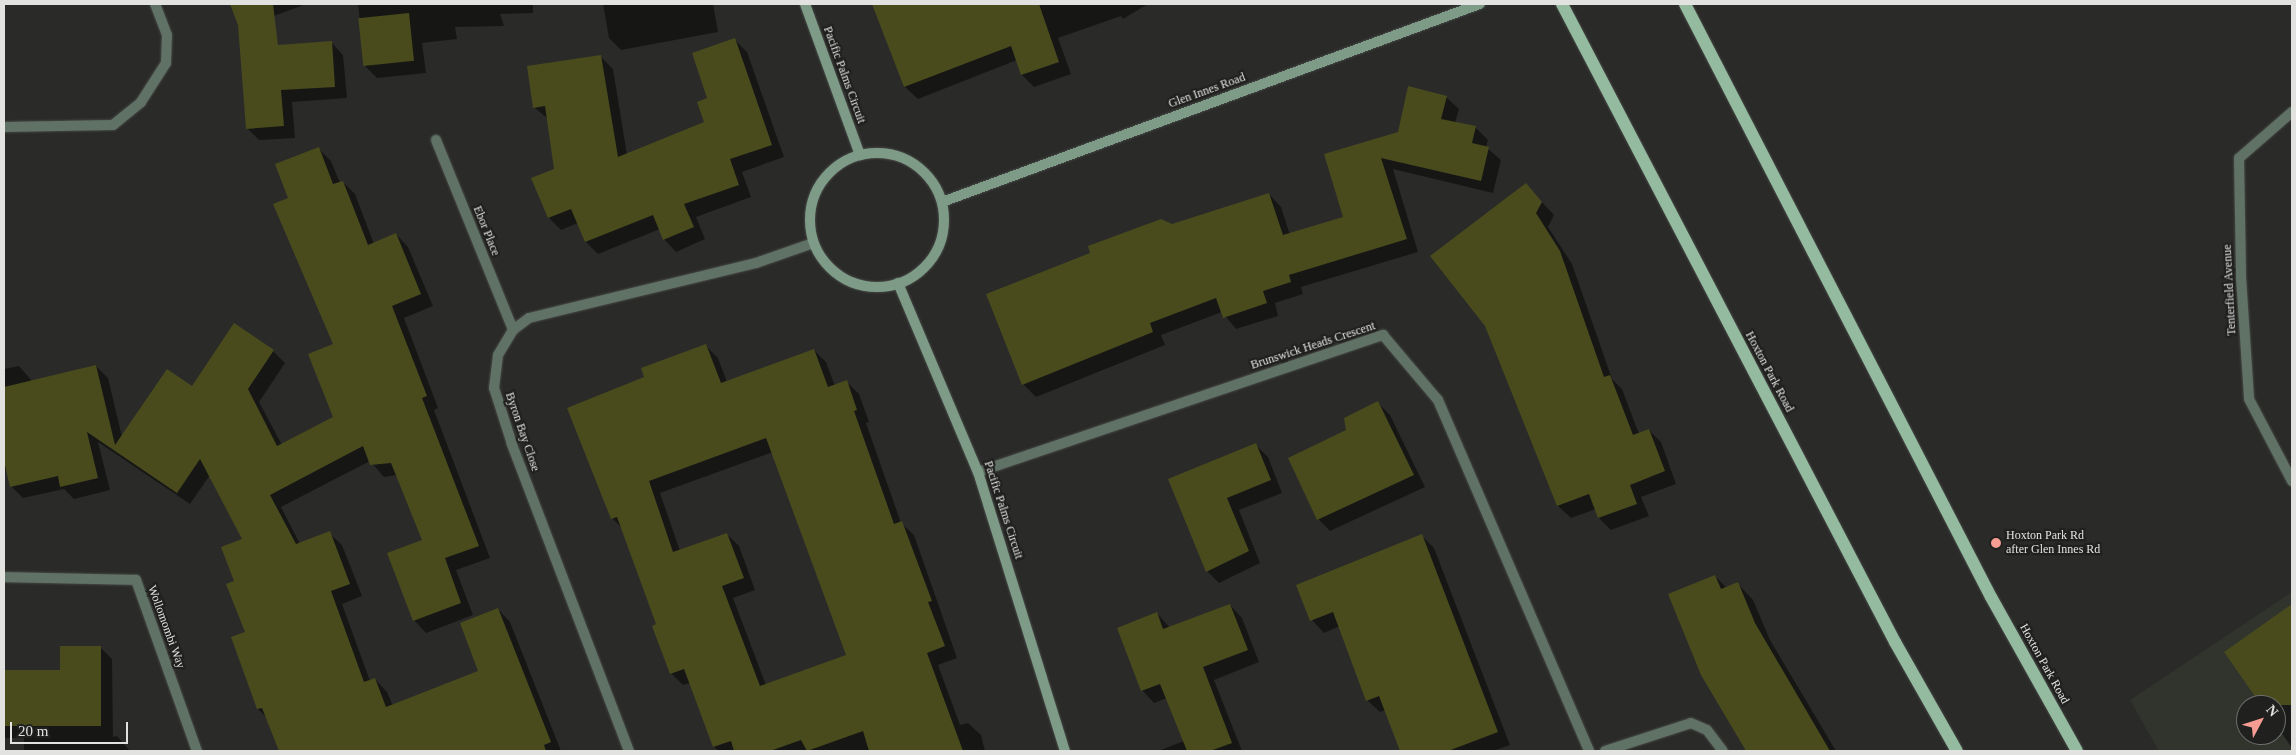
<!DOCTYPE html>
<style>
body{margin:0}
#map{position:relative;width:2296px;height:755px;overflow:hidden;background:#2a2b29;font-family:"Times New Roman",serif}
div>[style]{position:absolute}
.built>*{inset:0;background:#30342d}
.shadow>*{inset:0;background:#0007}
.building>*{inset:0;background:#494b1d;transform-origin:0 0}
.roads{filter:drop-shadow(0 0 1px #474846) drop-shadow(0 0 1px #474846)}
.lane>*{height:10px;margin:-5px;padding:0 5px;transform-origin:5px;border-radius:5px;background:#607265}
.street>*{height:10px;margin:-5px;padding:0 5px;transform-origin:5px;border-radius:5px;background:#607265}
.secondary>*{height:10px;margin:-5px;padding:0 5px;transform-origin:5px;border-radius:5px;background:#7d9b86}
.secondary>.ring{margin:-5px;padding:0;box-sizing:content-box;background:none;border:10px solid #7d9b86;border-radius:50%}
.primary>*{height:12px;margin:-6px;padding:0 6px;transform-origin:6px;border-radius:6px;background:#94ba9f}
.dots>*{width:14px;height:14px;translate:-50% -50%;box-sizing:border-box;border:2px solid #20211f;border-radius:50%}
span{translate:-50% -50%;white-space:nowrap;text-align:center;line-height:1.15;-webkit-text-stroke:4.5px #20211f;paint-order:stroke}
.street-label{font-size:12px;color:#e2e3e1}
.poi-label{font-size:12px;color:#e2e3e1}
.left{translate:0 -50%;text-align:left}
.frame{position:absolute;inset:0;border:5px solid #e2e3e1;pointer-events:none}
.north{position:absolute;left:2236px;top:695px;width:50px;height:50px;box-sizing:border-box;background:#20211f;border:1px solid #6e6f6d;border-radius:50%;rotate:50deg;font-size:14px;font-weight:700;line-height:20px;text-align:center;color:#e2e3e1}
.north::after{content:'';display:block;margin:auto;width:18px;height:22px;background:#f59c93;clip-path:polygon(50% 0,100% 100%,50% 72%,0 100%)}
.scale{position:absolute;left:10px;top:722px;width:118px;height:22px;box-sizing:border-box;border:2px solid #e2e3e1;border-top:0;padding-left:6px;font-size:15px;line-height:18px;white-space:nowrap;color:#e2e3e1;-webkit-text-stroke:4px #20211f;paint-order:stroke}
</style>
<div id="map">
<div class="built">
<i style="clip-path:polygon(evenodd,2292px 592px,2292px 751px,2159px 751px,2130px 700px,2292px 592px,2246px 705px,2276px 705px,2276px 735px,2246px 735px,2246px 705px)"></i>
</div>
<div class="shadow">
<i style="clip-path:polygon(231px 4px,306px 4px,247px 26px,235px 13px)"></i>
<i style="clip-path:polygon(358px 4px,533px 4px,533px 13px,500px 14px,504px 26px,455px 27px,457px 39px,422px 43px,426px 73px,377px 78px,365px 66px)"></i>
<i style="clip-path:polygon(603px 4px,713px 4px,718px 32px,621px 50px,609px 38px)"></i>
<i style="clip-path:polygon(873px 4px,1148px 4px,1123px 19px,1121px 16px,1058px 38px,1071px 74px,1034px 87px,1022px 75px,1017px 60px,918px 99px,905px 87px)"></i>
<i style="clip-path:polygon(735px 40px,747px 52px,784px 157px,742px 172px,751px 197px,696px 217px,705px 239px,676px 252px,664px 239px,660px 229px,598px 254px,586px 242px,578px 223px,561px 230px,549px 218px,556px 170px,548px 119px,534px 107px,601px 57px,613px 69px,627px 155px,706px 123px,709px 99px)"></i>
<i style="clip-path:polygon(331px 42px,343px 55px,347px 98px,292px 102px,295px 138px,259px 140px,247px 128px,241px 49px)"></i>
<i style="clip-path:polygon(1446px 97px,1459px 109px,1455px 123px,1476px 128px,1488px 140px,1486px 147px,1501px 160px,1493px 193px,1393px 169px,1418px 252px,1301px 287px,1303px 294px,1275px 303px,1278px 316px,1236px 329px,1222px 312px,1161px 335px,1165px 345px,1036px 397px,1023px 384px,1172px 226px,1269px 194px,1281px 207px,1290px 235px,1345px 217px,1325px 155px,1399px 133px)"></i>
<i style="clip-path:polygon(319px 149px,331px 161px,340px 183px,343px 182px,355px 194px,374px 244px,396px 234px,408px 247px,433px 306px,404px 318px,438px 408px,434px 410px,490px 558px,456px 570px,473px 615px,426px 633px,414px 620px,423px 540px,397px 475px,384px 477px,370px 461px,281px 507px,300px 544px,329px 533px,342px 545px,362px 596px,342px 604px,370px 681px,375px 679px,387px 692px,393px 706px,480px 672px,498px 609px,510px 622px,561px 751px,281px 751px,267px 718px,258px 709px,236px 581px,244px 540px,210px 475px,190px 504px,98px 442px,110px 490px,74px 499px,64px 489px,23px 498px,11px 486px,7px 470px,4px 471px,4px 369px,19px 366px,32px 381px,96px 366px,108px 378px,122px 437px,192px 387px,273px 351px,285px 363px,259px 402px,282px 445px,334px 417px,335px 345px,289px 199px)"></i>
<i style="clip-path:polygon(1526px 185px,1554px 215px,1548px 227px,1572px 264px,1612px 379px,1622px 389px,1639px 434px,1649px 430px,1661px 442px,1676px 484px,1641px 497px,1649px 516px,1611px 530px,1599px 518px,1596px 509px,1571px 518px,1558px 506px,1486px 325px)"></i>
<i style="clip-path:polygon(evenodd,706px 346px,718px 358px,727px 382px,814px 350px,826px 362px,835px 386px,846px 381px,859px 394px,869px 422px,866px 423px,901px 523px,914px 535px,957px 658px,938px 665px,960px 725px,968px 723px,981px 735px,985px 751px,719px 751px,714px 747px,690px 683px,683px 685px,671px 673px,658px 625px,623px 529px,612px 518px,646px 378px,706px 346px,773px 452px,847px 656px,766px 685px,733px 598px,755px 590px,739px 546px,727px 534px,680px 551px,660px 493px,773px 452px)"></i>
<i style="clip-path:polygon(1378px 403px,1390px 415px,1425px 487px,1330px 531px,1318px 519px,1347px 431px)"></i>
<i style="clip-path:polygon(1256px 445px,1268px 457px,1282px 493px,1239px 510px,1260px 563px,1219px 583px,1207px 571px,1170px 479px)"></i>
<i style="clip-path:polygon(1422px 536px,1434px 548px,1510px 745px,1493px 751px,1402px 751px,1386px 710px,1380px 712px,1367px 700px,1340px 626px,1324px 633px,1312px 620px)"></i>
<i style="clip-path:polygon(1715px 576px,1727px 588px,1738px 584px,1753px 600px,1770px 640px,1836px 751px,1746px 751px,1702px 675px)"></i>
<i style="clip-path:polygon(1230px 605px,1242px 618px,1259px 662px,1214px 680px,1242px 751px,1158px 751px,1184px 741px,1167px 698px,1154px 703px,1142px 690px,1157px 613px,1170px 628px)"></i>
<i style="clip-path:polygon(2292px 606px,2292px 748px,2276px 725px,2276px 705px,2262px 705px,2226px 653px)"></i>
<i style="clip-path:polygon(100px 647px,112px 659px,113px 737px,117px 736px,130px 751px,24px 751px,24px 738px,4px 738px,4px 671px,62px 671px)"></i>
</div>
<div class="building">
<i style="clip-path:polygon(230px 4px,273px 4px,278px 45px,332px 41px,335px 87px,281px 90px,284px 126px,246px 129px,238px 25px)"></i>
<i style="clip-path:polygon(872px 4px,1039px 4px,1059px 62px,1021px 75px,1011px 46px,904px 87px)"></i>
<i style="left:409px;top:13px;width:48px;height:51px;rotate:84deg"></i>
<i style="clip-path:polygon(735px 38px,772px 145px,730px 159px,739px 185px,684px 204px,694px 227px,663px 240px,653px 215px,585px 242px,571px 209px,548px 218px,531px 178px,554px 169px,545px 106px,533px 108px,527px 66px,601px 55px,618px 157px,704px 122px,697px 102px,707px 98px,692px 53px)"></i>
<i style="clip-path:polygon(1408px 86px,1447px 96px,1441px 119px,1476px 126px,1472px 143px,1489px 147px,1481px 181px,1381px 158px,1407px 239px,1289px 275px,1291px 282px,1263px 291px,1267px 303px,1223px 318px,1216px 298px,1150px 323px,1153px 332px,1022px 385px,986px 294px,1090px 253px,1088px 246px,1161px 219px,1172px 224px,1269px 193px,1283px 235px,1343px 217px,1324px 154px,1398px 132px)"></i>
<i style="clip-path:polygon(319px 147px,333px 184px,343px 181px,368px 245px,396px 233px,421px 294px,392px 306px,427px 396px,422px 398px,479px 546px,445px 558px,461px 603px,413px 621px,387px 553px,422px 540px,391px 463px,370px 465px,363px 446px,270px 495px,296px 544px,330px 531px,350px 584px,331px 591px,364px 682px,375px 678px,386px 707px,478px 671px,460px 623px,498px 608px,551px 742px,544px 745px,546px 751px,279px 751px,262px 708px,257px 709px,231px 637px,245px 632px,226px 584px,234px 581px,221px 547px,242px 539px,200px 459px,177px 493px,87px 432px,98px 478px,60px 487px,58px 476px,10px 487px,4px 461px,4px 387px,96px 365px,115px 445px,167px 369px,192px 386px,234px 323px,274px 350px,248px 389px,277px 446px,333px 417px,308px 354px,333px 344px,273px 204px,288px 198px,275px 164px)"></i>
<i style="clip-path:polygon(1526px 183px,1542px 202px,1536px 213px,1560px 251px,1604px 377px,1610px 375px,1633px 435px,1649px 429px,1665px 471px,1630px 485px,1637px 504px,1598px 518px,1589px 494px,1557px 506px,1485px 326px,1430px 256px)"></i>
<i style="clip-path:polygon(evenodd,706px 344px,721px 383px,814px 349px,828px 387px,847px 380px,857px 410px,854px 411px,894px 524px,902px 521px,932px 601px,928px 602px,945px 646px,927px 653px,963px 751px,869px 751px,863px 731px,807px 751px,801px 740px,770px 751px,734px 751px,731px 741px,713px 747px,684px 669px,670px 674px,652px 626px,656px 624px,617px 517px,611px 519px,567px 408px,644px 377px,641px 368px,706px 344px,766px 438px,846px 655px,760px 686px,722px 586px,744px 578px,727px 533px,673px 552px,649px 481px,766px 438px)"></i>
<i style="clip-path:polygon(1378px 401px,1414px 475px,1317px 520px,1288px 458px,1346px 430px,1344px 418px)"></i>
<i style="clip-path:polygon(1256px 443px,1271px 480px,1227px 498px,1249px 551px,1206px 572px,1168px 479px)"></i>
<i style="clip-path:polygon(1422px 534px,1498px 732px,1448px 751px,1400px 751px,1379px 696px,1366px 701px,1333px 612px,1310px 621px,1296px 585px)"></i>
<i style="clip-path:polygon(1715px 575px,1721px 589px,1738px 582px,1755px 623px,1830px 751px,1746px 751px,1701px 675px,1668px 594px)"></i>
<i style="clip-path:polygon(1230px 604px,1248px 650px,1203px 667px,1232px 743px,1210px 751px,1187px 751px,1160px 684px,1141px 691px,1117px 628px,1157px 612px,1163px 629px)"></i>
<i style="clip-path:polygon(2292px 604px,2292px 705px,2261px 705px,2224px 652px)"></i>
<i style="clip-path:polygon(60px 646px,101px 646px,101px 726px,4px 726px,4px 670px,60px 670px)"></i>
</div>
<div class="roads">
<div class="lane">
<i style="left:1605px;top:751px;width:90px;rotate:-18deg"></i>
<i style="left:1691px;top:723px;width:17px;rotate:24deg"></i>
<i style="left:1707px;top:730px;width:26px;rotate:53deg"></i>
</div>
<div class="street">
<i style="left:2292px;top:112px;width:70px;rotate:139deg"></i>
<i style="left:2239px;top:158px;width:119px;rotate:89deg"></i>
<i style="left:2241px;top:277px;width:122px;rotate:86.2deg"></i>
<i style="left:2249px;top:399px;width:93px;rotate:62.3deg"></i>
<i style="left:4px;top:127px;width:109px;rotate:-1.1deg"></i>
<i style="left:113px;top:125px;width:36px;rotate:-39deg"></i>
<i style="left:141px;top:102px;width:46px;rotate:-57.3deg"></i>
<i style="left:166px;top:63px;width:28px;rotate:-88deg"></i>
<i style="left:167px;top:35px;width:33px;rotate:-111deg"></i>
<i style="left:436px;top:140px;width:205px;rotate:67.9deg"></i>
<i style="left:978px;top:472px;width:428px;rotate:-18.7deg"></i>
<i style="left:1383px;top:335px;width:85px;rotate:49.8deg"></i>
<i style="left:1438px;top:400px;width:382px;rotate:66.7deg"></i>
<i style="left:4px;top:577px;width:132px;rotate:1.3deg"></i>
<i style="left:136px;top:580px;width:182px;rotate:70.4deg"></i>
<i style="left:629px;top:751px;width:329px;rotate:-110.9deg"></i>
<i style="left:512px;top:444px;width:59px;rotate:-107.8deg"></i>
<i style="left:494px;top:388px;width:33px;rotate:-83deg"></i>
<i style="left:498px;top:355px;width:29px;rotate:-59deg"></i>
<i style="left:513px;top:330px;width:20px;rotate:-37deg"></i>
<i style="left:529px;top:318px;width:234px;rotate:-13.6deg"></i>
<i style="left:756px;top:263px;width:60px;rotate:-19.3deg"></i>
</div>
<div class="secondary">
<i style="left:805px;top:4px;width:161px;rotate:70deg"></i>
<i class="ring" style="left:810px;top:153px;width:124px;height:124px"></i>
<i style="left:942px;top:202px;width:573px;rotate:-20.21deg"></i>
<i style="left:898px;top:283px;width:205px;rotate:67.1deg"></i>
<i style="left:978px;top:472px;width:292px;rotate:72.7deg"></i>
</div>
<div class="primary">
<i style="left:1562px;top:4px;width:720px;rotate:62.44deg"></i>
<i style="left:1895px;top:642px;width:125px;rotate:60.4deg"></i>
<i style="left:1685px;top:4px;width:667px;rotate:62.71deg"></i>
<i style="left:1991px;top:597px;width:176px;rotate:60.8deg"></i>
</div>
</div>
<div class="dots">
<i style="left:1996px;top:543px;background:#f59c93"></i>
</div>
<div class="street-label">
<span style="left:844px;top:75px;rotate:70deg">Pacific Palms Circuit</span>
<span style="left:1207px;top:91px;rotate:-20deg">Glen Innes Road</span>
<span style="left:486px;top:231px;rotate:68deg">Ebor Place</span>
<span style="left:2230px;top:290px;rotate:-93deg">Tenterfield Avenue</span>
<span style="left:1313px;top:346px;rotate:-18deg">Brunswick Heads Crescent</span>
<span style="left:1769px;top:372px;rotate:62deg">Hoxton Park Road</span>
<span style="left:522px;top:432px;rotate:71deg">Byron Bay Close</span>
<span style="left:1003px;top:510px;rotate:72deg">Pacific Palms Circuit</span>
<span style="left:166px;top:627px;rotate:70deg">Wollomombi Way</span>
<span style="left:2044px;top:664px;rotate:61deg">Hoxton Park Road</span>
</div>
<div class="poi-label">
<span class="left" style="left:2006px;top:543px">Hoxton Park Rd<br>after Glen Innes Rd</span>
</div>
<div class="frame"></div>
<div class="north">N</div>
<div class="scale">20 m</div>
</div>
